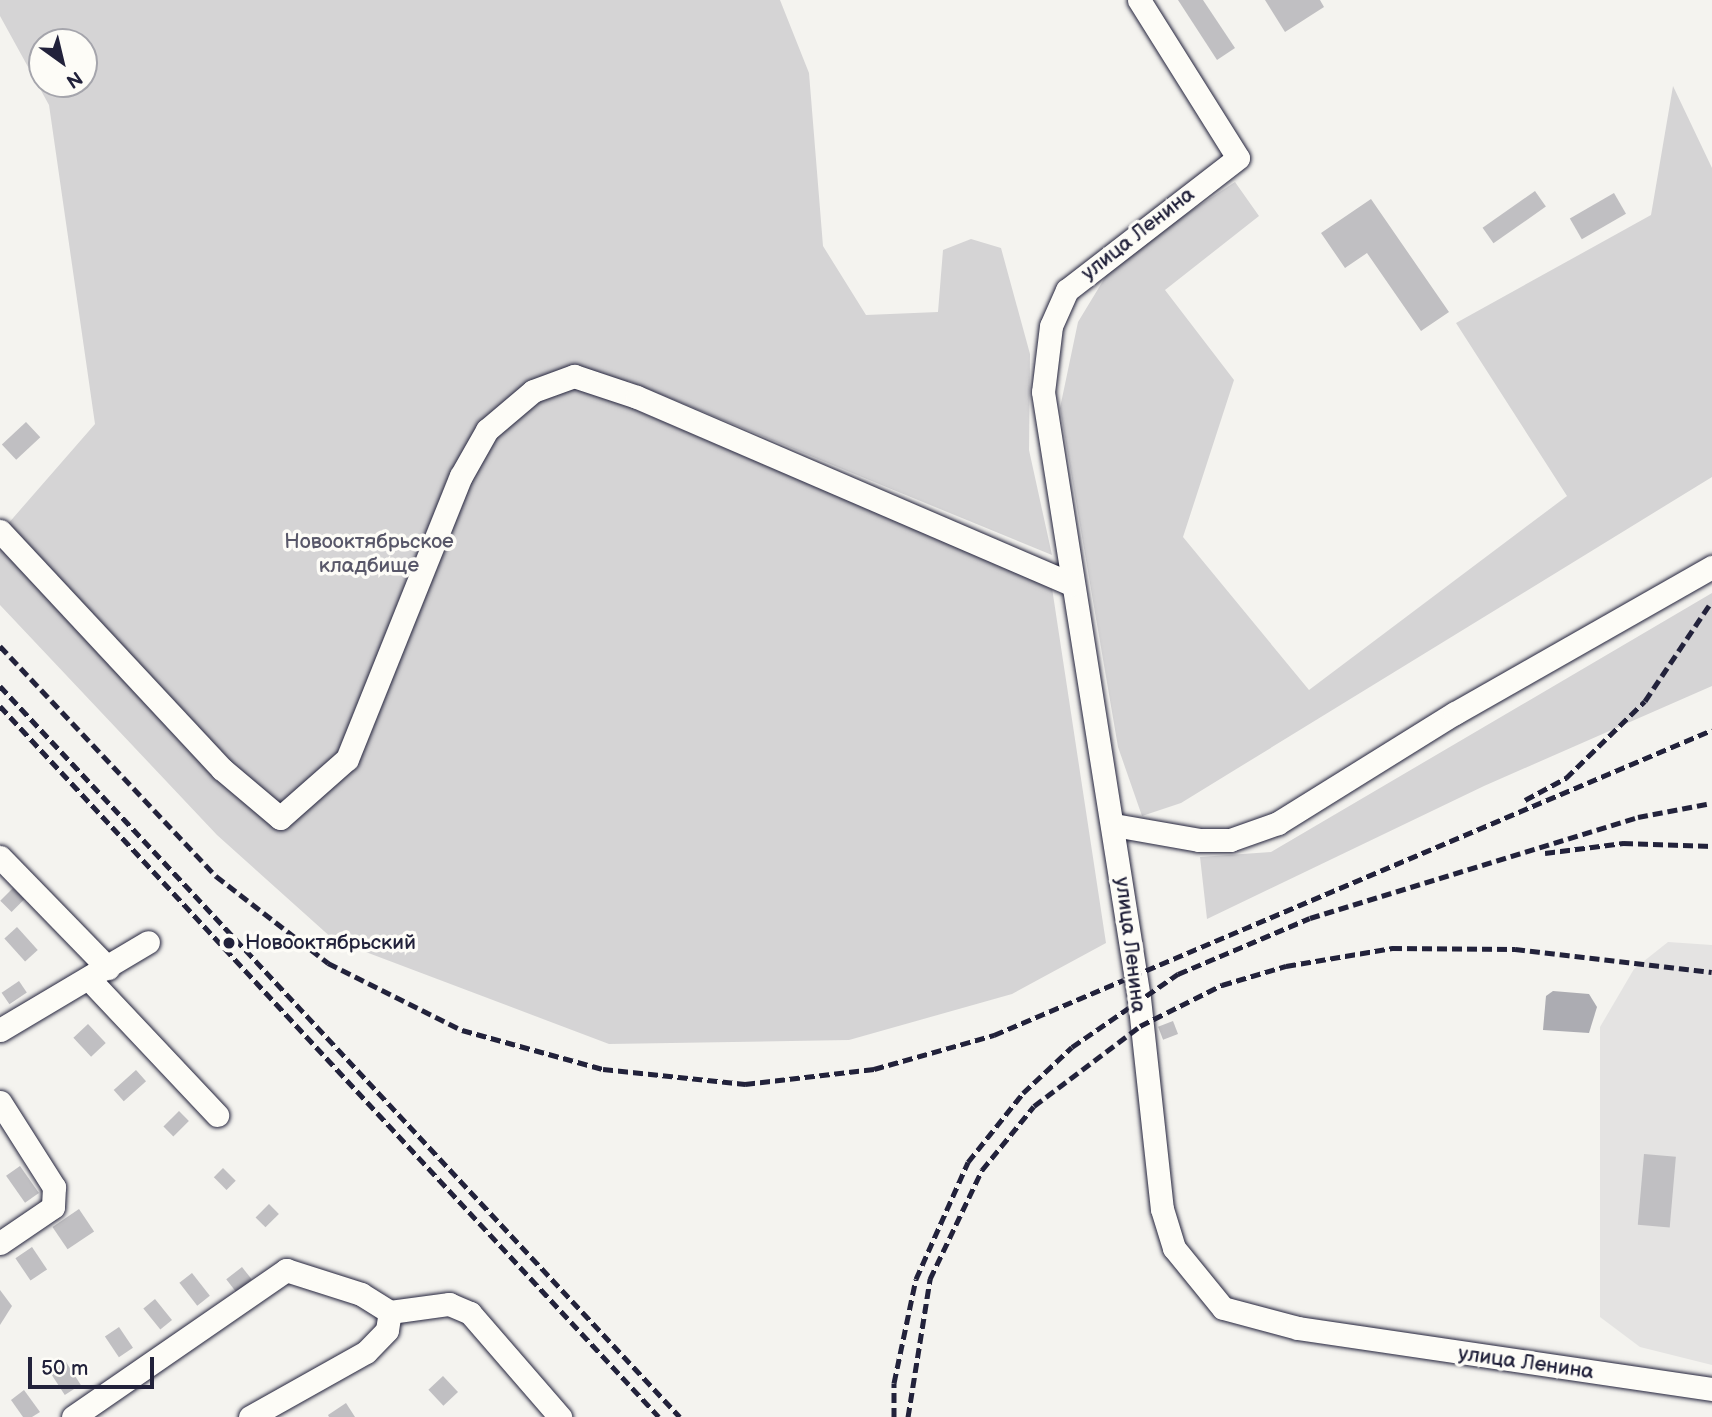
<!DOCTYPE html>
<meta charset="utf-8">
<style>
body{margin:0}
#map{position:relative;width:1712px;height:1417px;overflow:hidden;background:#f4f3ef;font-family:"Balsamiq Sans",sans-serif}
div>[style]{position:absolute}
.built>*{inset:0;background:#e4e3e2}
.green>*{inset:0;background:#d5d4d5}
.water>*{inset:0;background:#acacb2}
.building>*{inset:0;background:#c0bfc2;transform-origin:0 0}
.roads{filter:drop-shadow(0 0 2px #22223b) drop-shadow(0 0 2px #22223b)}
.minor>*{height:23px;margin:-11.5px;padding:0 11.5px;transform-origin:11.5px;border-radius:11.5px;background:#fdfcf7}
.rail>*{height:5px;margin-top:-2.5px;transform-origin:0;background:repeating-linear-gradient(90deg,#22223b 0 10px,transparent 0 15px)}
.dots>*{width:19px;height:19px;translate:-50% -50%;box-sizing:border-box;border:4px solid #fdfcf7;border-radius:50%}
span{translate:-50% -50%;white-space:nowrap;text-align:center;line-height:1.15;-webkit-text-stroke:7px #fdfcf7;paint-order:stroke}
.street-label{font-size:21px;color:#22223b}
.park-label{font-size:21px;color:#585769}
.poi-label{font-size:21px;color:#22223b}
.left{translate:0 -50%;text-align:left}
.north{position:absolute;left:28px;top:28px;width:70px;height:70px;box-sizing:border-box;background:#fdfcf7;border:2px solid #a5a5ac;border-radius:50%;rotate:146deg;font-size:19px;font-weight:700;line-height:28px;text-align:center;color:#22223b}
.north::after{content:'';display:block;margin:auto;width:24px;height:32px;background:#22223b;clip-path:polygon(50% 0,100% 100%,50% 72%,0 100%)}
.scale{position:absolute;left:28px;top:1357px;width:126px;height:32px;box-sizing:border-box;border:4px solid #22223b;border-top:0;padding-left:9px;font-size:21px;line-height:24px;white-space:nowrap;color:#22223b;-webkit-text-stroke:5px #fdfcf7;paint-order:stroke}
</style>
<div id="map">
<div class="built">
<i style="clip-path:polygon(1668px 942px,1712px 945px,1712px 1365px,1640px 1347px,1600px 1317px,1600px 1027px,1634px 969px)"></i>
</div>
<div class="green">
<i style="clip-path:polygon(evenodd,0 0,780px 0,809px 73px,823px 246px,866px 315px,938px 312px,943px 250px,971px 239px,1001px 248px,1030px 354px,1029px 450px,1052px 555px,628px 381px,636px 410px,1052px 588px,1106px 943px,1012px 994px,849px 1040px,609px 1044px,334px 940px,217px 835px,0 605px,0 533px,95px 424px,49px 105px,0 16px,0 0,42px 42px,84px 42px,84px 84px,42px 84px,42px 42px)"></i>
<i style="clip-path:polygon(1673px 86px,1712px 168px,1712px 477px,1181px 803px,1142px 816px,1118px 747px,1060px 408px,1078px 322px,1115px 261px,1235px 182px,1259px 216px,1165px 290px,1234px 380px,1183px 537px,1309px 690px,1567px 496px,1456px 323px,1651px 215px)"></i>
<i style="clip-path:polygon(1712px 593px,1712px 686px,1484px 786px,1207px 919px,1200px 857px,1271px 852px)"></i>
</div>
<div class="water">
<i style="clip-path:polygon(1553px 991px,1589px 994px,1597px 1007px,1589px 1033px,1543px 1030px,1546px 996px)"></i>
</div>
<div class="building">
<i style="clip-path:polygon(1178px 0,1203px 0,1235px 48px,1217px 60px)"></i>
<i style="clip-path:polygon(1265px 0,1320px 0,1324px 7px,1285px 32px)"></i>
<i style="left:1535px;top:191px;width:19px;height:64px;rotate:55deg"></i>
<i style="left:1614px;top:193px;width:24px;height:51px;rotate:60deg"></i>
<i style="clip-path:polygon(1371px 199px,1449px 312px,1421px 331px,1367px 253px,1345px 268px,1321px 233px)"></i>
<i style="left:26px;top:422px;width:21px;height:33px;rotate:47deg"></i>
<i style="left:13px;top:888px;width:16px;height:18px;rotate:45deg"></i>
<i style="left:17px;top:927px;width:31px;height:17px;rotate:48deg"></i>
<i style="left:19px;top:981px;width:14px;height:21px;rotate:56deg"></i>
<i style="left:1173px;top:1021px;width:14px;height:16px;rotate:69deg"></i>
<i style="left:88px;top:1024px;width:26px;height:20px;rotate:47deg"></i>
<i style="left:136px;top:1070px;width:15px;height:30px;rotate:48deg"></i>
<i style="left:179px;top:1111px;width:14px;height:22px;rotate:45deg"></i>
<i style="left:1644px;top:1154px;width:32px;height:71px;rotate:5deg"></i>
<i style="left:20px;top:1166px;width:33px;height:17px;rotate:55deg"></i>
<i style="left:223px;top:1168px;width:18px;height:13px;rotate:45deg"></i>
<i style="left:269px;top:1204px;width:14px;height:19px;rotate:45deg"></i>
<i style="left:79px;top:1209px;width:27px;height:32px;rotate:56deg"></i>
<i style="left:32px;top:1247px;width:27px;height:20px;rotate:56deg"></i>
<i style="left:242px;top:1267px;width:16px;height:20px;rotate:52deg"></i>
<i style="left:192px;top:1273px;width:29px;height:16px;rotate:52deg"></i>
<i style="clip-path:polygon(0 1290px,12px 1306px,0 1325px)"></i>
<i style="left:155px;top:1299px;width:27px;height:15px;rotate:51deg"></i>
<i style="left:119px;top:1327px;width:25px;height:17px;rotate:56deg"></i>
<i style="left:66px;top:1362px;width:27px;height:19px;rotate:57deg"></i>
<i style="left:443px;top:1376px;width:22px;height:20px;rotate:47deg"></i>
<i style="clip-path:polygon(24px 1390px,40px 1412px,32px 1417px,23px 1417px,11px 1400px)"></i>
<i style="clip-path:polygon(346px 1403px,355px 1417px,329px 1417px,328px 1415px)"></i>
</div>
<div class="roads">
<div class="minor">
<i style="left:1139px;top:0;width:186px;rotate:57.9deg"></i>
<i style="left:1238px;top:158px;width:216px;rotate:142.3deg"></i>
<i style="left:1067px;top:290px;width:39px;rotate:114deg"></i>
<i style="left:1051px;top:326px;width:66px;rotate:96.9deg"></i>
<i style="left:1043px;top:392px;width:614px;rotate:81deg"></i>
<i style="left:1139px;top:998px;width:212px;rotate:83.8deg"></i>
<i style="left:1162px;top:1209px;width:41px;rotate:72.9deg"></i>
<i style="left:1174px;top:1248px;width:77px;rotate:50.8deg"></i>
<i style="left:1223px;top:1308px;width:78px;rotate:14.9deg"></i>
<i style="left:1298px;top:1328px;width:418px;rotate:8.4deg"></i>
<i style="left:0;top:531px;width:325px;rotate:47deg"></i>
<i style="left:222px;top:769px;width:76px;rotate:40.2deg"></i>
<i style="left:280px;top:818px;width:89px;rotate:-41.4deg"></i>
<i style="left:347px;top:759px;width:305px;rotate:-68.1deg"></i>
<i style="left:461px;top:476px;width:53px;rotate:-60.5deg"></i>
<i style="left:487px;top:430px;width:60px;rotate:-40.3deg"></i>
<i style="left:533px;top:391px;width:44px;rotate:-20.1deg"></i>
<i style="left:574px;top:376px;width:66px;rotate:18.4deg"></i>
<i style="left:637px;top:397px;width:473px;rotate:23.3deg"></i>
<i style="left:1114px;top:825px;width:86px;rotate:10deg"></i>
<i style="left:1199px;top:840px;width:31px"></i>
<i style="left:1230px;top:840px;width:51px;rotate:-19.5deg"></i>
<i style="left:1278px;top:823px;width:208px;rotate:-31.9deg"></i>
<i style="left:1455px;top:713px;width:296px;rotate:-29.6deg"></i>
<i style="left:0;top:857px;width:155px;rotate:45.8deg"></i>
<i style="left:89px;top:979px;width:187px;rotate:46.7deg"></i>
<i style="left:0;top:1030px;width:172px;rotate:-30.7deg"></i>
<i style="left:0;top:1102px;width:101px;rotate:57.6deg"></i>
<i style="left:54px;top:1187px;width:20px;rotate:93deg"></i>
<i style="left:53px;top:1207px;width:64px;rotate:145.8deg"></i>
<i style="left:390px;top:1312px;width:60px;rotate:-7.7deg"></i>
<i style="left:449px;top:1304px;width:23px;rotate:23deg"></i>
<i style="left:470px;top:1313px;width:138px;rotate:49.1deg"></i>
<i style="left:73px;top:1417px;width:259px;rotate:-34.6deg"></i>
<i style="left:286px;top:1270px;width:79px;rotate:17.7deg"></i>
<i style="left:361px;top:1294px;width:34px;rotate:32deg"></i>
<i style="left:250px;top:1417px;width:133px;rotate:-29.3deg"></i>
<i style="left:366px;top:1352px;width:30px;rotate:-46deg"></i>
<i style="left:387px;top:1330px;width:18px;rotate:-81deg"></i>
</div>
</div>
<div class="rail">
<i style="left:0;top:646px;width:316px;rotate:46.8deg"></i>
<i style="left:216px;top:876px;width:142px;rotate:37.8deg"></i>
<i style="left:328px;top:963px;width:150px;rotate:26.6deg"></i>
<i style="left:462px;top:1030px;width:146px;rotate:15.5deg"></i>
<i style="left:603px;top:1069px;width:143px;rotate:6deg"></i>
<i style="left:745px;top:1084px;width:130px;rotate:-6.6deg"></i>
<i style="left:874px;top:1069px;width:125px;rotate:-15.8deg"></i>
<i style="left:994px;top:1035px;width:780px;rotate:-23.02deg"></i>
<i style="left:0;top:686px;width:998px;rotate:47.07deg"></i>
<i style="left:0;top:706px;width:969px;rotate:47.17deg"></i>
<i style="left:1525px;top:800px;width:47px;rotate:-28.2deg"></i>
<i style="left:1566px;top:778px;width:110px;rotate:-44.3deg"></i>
<i style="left:1645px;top:701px;width:120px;rotate:-56.2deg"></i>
<i style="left:1545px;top:853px;width:79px;rotate:-7.3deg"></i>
<i style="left:1623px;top:843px;width:89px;rotate:1.9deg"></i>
<i style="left:894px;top:1417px;width:34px;rotate:-90deg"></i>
<i style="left:894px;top:1383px;width:106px;rotate:-78.1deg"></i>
<i style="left:916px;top:1279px;width:128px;rotate:-66deg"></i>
<i style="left:968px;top:1162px;width:88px;rotate:-51.4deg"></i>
<i style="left:1023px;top:1093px;width:67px;rotate:-43.2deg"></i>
<i style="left:1072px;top:1047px;width:129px;rotate:-34.6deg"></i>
<i style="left:1178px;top:974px;width:143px;rotate:-23deg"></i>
<i style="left:1310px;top:918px;width:343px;rotate:-17.1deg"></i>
<i style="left:1638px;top:817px;width:75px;rotate:-10.7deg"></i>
<i style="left:908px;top:1417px;width:140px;rotate:-80.9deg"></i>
<i style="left:930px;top:1279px;width:121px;rotate:-64.5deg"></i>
<i style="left:982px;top:1170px;width:82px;rotate:-50.9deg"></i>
<i style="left:1034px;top:1106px;width:133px;rotate:-37deg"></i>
<i style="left:1140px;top:1026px;width:92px;rotate:-26.6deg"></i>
<i style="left:1222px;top:985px;width:67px;rotate:-16.5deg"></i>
<i style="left:1286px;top:966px;width:108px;rotate:-9.6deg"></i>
<i style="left:1392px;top:948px;width:123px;rotate:0.5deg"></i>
<i style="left:1515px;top:949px;width:198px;rotate:6.7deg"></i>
</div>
<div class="dots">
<i style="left:229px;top:943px;background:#22223b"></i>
</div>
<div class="street-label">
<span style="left:1138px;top:234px;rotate:-38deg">улица Ленина</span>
<span style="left:1130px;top:945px;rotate:83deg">улица Ленина</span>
<span style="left:1526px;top:1363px;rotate:8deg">улица Ленина</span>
</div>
<div class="park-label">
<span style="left:369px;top:554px">Новооктябрьское<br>кладбище</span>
</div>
<div class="poi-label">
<span class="left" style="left:245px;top:943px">Новооктябрьский</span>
</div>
<div class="north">N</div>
<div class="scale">50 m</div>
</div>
